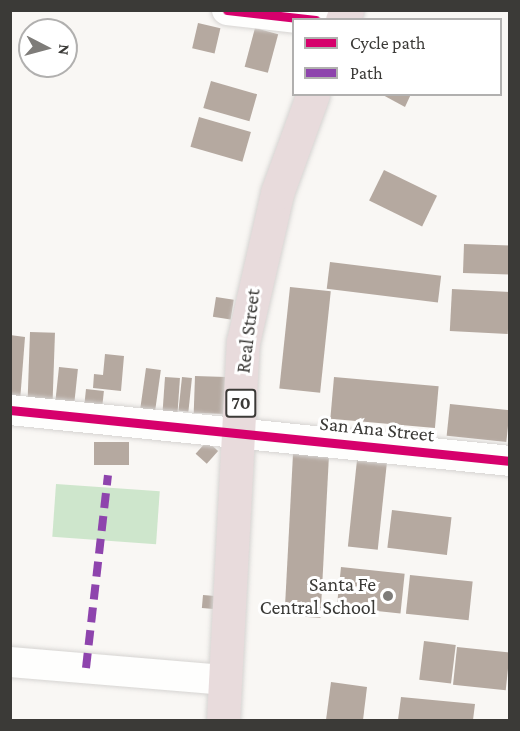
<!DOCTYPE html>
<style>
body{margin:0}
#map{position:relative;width:520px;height:731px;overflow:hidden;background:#f9f7f4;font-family:"Crimson Pro",serif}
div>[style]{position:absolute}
.green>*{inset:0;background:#cee6cc;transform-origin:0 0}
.building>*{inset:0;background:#b5a9a0;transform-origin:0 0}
.roads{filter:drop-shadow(0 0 2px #d6d4d2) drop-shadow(0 0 2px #d6d4d2)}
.minor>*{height:30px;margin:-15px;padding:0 15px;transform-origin:15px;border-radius:15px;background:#fefefd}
.highway>*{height:33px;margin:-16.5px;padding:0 16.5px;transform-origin:16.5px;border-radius:16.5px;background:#e8dbdc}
.quiet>*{height:8px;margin-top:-4px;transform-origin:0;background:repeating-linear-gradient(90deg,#8e44ad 0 15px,transparent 0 23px)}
.cycleway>*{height:9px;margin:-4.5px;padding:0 4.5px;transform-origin:4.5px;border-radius:4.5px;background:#d6006c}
.dots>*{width:16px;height:16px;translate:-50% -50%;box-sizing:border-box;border:3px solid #fff;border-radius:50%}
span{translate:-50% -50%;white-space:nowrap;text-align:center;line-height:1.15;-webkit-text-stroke:6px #fff;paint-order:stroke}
.shield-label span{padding:2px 4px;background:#fff;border:2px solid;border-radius:4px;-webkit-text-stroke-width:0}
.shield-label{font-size:18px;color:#3b3a37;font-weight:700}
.street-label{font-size:20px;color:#3b3a37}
.poi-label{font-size:20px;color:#3b3a37}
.right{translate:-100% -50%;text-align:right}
.frame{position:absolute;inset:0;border:12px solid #3b3a37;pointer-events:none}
.legend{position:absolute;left:292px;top:18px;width:210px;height:78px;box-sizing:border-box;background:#fff;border:2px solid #b1b0af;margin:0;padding:8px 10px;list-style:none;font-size:18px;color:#3b3a37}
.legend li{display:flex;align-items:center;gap:12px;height:30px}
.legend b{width:30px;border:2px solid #b1b0af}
.north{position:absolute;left:18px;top:18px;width:60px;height:60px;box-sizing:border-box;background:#fff;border:2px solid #b1b0af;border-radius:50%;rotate:96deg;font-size:16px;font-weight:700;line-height:24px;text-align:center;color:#3b3a37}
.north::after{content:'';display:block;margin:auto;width:21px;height:27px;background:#7e7c79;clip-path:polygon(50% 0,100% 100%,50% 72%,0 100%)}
</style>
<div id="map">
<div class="green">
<i style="left:56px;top:484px;width:104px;height:53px;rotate:4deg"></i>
</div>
<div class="building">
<i style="left:198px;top:23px;width:23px;height:26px;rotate:13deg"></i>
<i style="left:255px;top:28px;width:24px;height:40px;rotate:15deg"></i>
<i style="left:211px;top:81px;width:48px;height:28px;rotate:16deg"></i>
<i style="clip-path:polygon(381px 94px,411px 94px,405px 107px)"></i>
<i style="left:199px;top:117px;width:54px;height:31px;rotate:16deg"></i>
<i style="left:384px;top:170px;width:59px;height:34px;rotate:26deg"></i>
<i style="left:464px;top:244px;width:46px;height:29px;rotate:2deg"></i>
<i style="left:330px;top:262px;width:112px;height:27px;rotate:7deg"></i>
<i style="left:290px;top:287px;width:41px;height:102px;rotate:6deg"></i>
<i style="left:452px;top:289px;width:58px;height:42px;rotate:3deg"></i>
<i style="left:216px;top:297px;width:18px;height:20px;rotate:9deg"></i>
<i style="left:30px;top:332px;width:25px;height:69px;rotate:2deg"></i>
<i style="clip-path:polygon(10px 335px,25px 337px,20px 401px,10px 400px)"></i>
<i style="clip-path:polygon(105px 354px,124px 356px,121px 391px,93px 388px,94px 374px,103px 375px)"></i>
<i style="left:59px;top:367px;width:19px;height:40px;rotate:6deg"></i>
<i style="left:146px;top:368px;width:15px;height:48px;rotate:8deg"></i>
<i style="left:195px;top:376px;width:31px;height:37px;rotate:2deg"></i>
<i style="left:165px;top:377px;width:15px;height:38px;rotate:4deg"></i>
<i style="left:182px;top:377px;width:10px;height:34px;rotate:6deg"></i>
<i style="left:334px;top:377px;width:105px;height:42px;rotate:5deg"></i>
<i style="left:86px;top:389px;width:18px;height:22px;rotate:6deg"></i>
<i style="left:450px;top:404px;width:60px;height:32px;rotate:6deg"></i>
<i style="left:207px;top:441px;width:15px;height:17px;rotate:42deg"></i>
<i style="left:129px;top:442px;width:23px;height:35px;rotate:90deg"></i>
<i style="left:293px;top:454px;width:36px;height:162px;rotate:3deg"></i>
<i style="left:357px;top:460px;width:30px;height:87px;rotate:6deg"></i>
<i style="left:392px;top:510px;width:60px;height:38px;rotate:7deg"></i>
<i style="left:341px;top:567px;width:64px;height:40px;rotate:6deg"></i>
<i style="left:410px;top:575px;width:63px;height:39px;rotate:6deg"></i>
<i style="left:203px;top:595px;width:12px;height:13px;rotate:5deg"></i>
<i style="left:424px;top:641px;width:32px;height:39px;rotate:7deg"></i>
<i style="left:457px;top:647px;width:53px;height:38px;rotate:6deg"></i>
<i style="clip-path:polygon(331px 682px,367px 687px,363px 720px,326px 720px)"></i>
<i style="clip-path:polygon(401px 697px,475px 704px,473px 720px,398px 720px)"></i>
</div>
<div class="roads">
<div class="minor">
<i style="left:227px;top:10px;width:89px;rotate:6.5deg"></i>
<i style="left:10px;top:410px;width:503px;rotate:5.82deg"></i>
<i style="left:10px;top:662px;width:217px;rotate:4.8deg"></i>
</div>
<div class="highway">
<i style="left:342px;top:20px;width:11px;rotate:-63deg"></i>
<i style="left:223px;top:720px;width:379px;rotate:-87deg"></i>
<i style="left:243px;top:342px;width:153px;rotate:-77.1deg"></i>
<i style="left:277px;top:193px;width:105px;rotate:-70deg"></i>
</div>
</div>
<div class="quiet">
<i style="left:86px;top:668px;width:194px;rotate:-83.5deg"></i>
</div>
<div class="cycleway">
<i style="left:227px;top:10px;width:89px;rotate:6.5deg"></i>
<i style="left:10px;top:410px;width:503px;rotate:5.82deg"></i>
</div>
<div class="dots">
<i style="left:388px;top:596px;background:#7e7c79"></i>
</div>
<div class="shield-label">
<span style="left:241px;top:403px">70</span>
</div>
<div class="street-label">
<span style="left:248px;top:331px;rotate:-83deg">Real Street</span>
<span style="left:377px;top:429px;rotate:6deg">San Ana Street</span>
</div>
<div class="poi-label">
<span class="right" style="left:376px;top:596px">Santa Fe<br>Central School</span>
</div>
<div class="frame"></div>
<ul class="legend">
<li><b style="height:8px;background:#d6006c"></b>Cycle path</li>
<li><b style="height:8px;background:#8e44ad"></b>Path</li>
</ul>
<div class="north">N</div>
</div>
